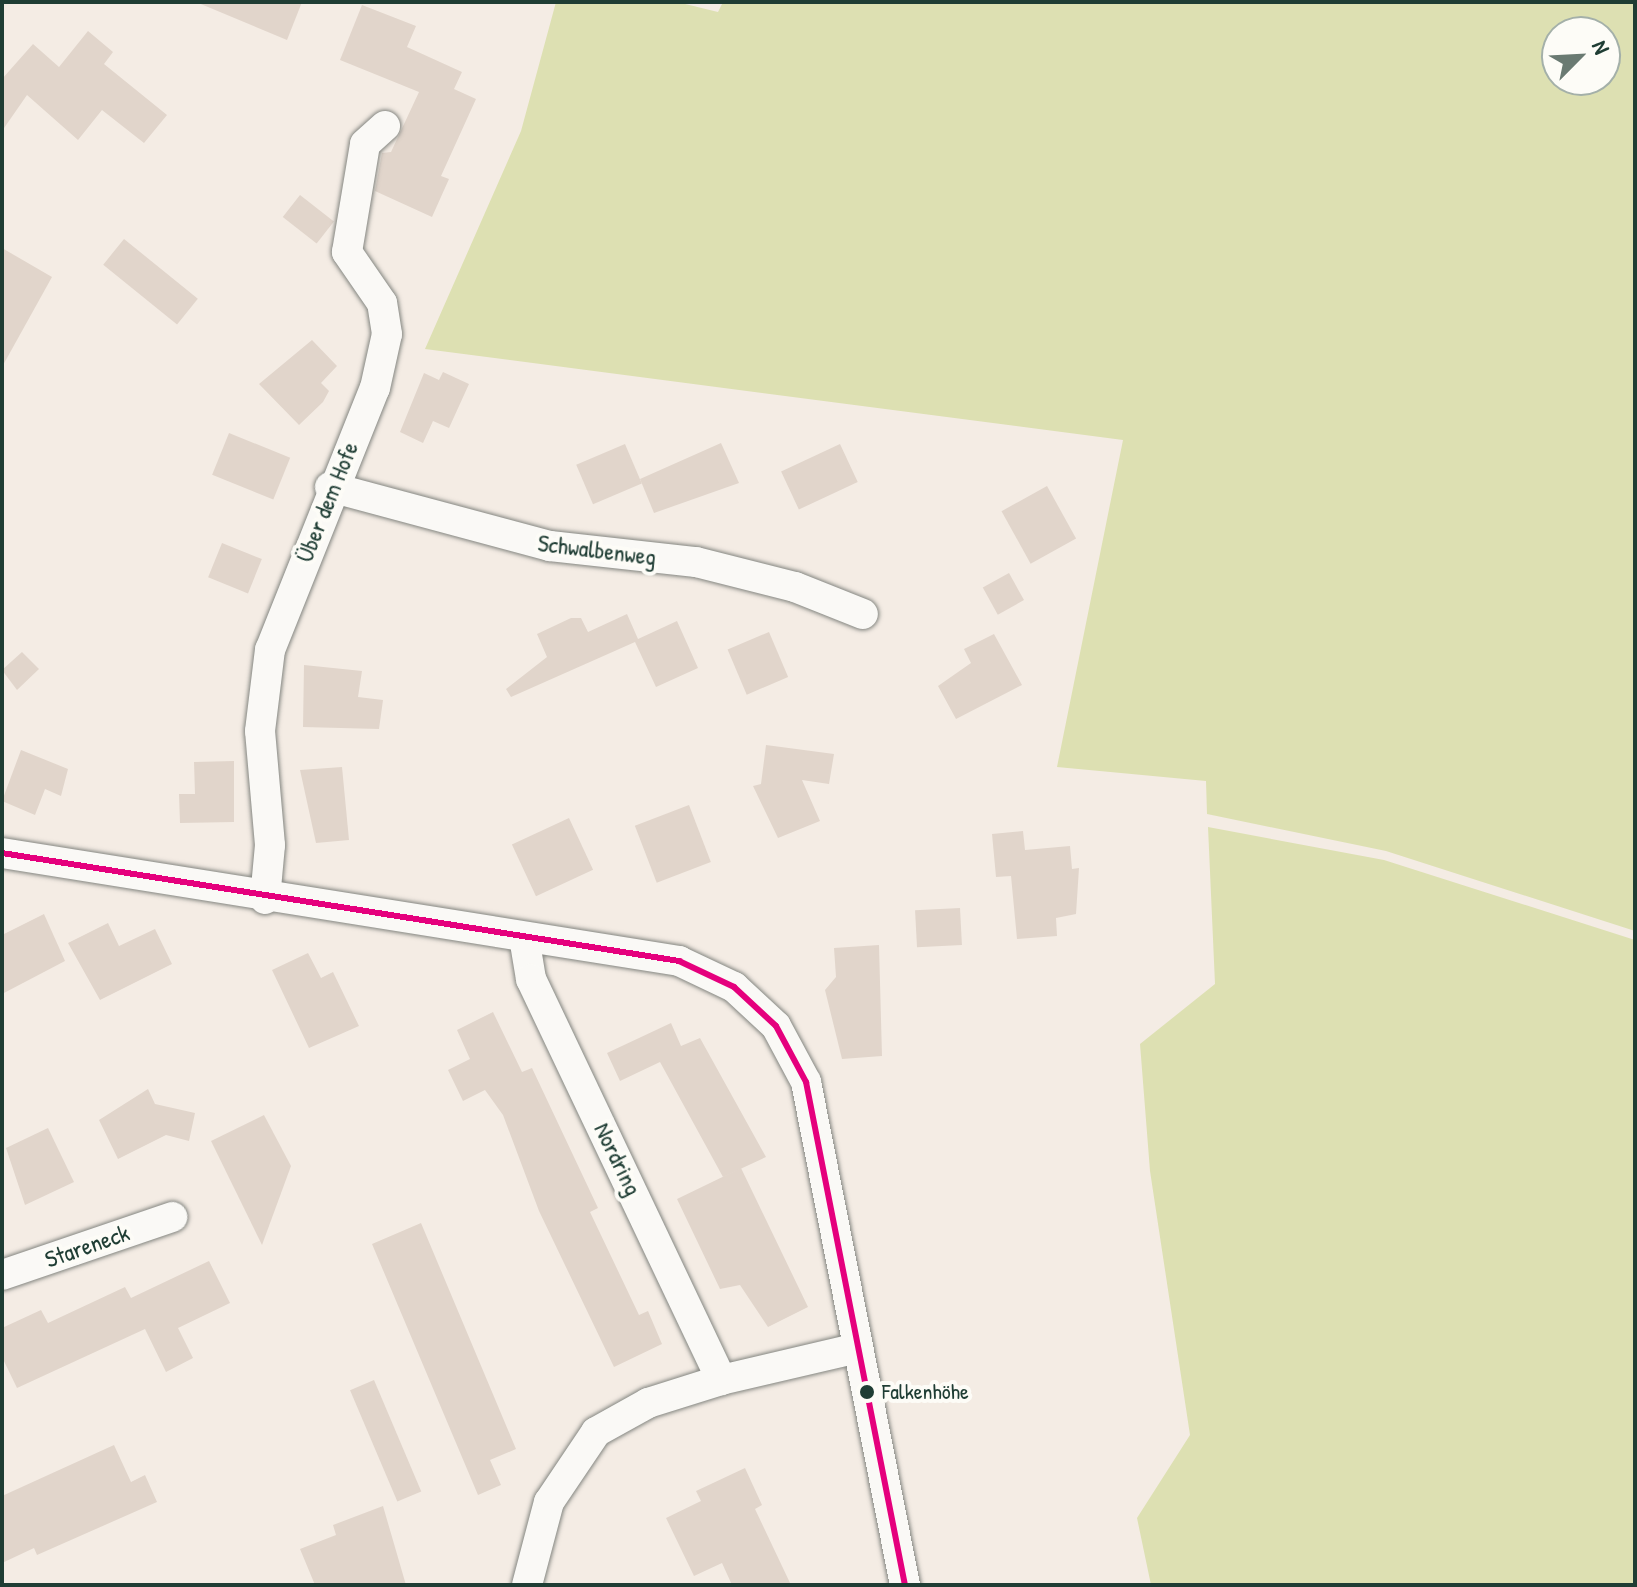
<!DOCTYPE html>
<meta charset="utf-8">
<style>
body{margin:0}
#map{position:relative;width:1637px;height:1587px;overflow:hidden;background:#f4ece4;font-family:"Patrick Hand",sans-serif}
div>[style]{position:absolute}
.green>*{inset:0;background:#dde0b2}
.building>*{inset:0;background:#e1d5cb;transform-origin:0 0}
.roads{filter:drop-shadow(0 0 2px #848681) drop-shadow(0 0 2px #848681)}
.street>*{height:30px;margin:-15px;padding:0 15px;transform-origin:15px;border-radius:15px;background:#faf9f6}
.bus-1>*{height:6px;margin:-3px;padding:0 3px;transform-origin:3px;border-radius:3px;background:#e5007d}
.dots>*{width:22px;height:22px;translate:-50% -50%;box-sizing:border-box;border:4px solid #fdfcf7;border-radius:50%}
span{translate:-50% -50%;white-space:nowrap;text-align:center;line-height:1.15;-webkit-text-stroke:8px #fdfcf7;paint-order:stroke}
.bus-label{font-size:22px;color:#1f3d34}
.left{translate:0 -50%;text-align:left}
.street-label{font-size:24px;color:#1f3d34}
.frame{position:absolute;inset:0;border:4px solid #1f3d34;pointer-events:none}
.north{position:absolute;left:1541px;top:16px;width:80px;height:80px;box-sizing:border-box;background:#fdfcf7;border:2px solid #a4b0a9;border-radius:50%;rotate:66deg;font-size:22px;font-weight:700;line-height:32px;text-align:center;color:#1f3d34}
.north::after{content:'';display:block;margin:auto;width:28px;height:36px;background:#6a7a72;clip-path:polygon(50% 0,100% 100%,50% 72%,0 100%)}
</style>
<div id="map">
<div class="green">
<i style="clip-path:polygon(evenodd,556px 2px,677px 2px,718px 12px,723px 2px,1635px 2px,1635px 931px,1386px 851px,1207px 814px,1206px 781px,1057px 767px,1123px 440px,425px 349px,521px 131px,556px 2px,1557px 32px,1605px 32px,1605px 80px,1557px 80px,1557px 32px)"></i>
<i style="clip-path:polygon(1208px 827px,1384px 860px,1635px 940px,1635px 1585px,1151px 1585px,1137px 1518px,1190px 1435px,1150px 1171px,1140px 1044px,1215px 984px)"></i>
</div>
<div class="building">
<i style="clip-path:polygon(196px 2px,302px 2px,287px 40px)"></i>
<i style="clip-path:polygon(362px 5px,416px 26px,407px 47px,462px 72px,454px 89px,476px 99px,441px 176px,449px 179px,432px 217px,375px 191px,382px 153px,391px 152px,419px 92px,340px 60px)"></i>
<i style="clip-path:polygon(88px 31px,113px 52px,104px 64px,167px 115px,144px 143px,102px 110px,78px 140px,27px 95px,2px 131px,2px 79px,33px 44px,59px 67px)"></i>
<i style="left:300px;top:195px;width:43px;height:28px;rotate:38deg"></i>
<i style="left:124px;top:239px;width:95px;height:33px;rotate:39deg"></i>
<i style="clip-path:polygon(2px 248px,52px 277px,2px 367px)"></i>
<i style="clip-path:polygon(312px 340px,337px 366px,321px 383px,329px 391px,323px 402px,299px 425px,259px 384px)"></i>
<i style="clip-path:polygon(443px 372px,469px 384px,449px 428px,433px 421px,423px 443px,400px 432px,424px 373px,439px 380px)"></i>
<i style="left:229px;top:433px;width:66px;height:45px;rotate:22deg"></i>
<i style="clip-path:polygon(721px 443px,739px 483px,654px 513px,640px 479px)"></i>
<i style="left:625px;top:444px;width:43px;height:53px;rotate:67deg"></i>
<i style="left:840px;top:444px;width:42px;height:65px;rotate:65deg"></i>
<i style="left:1047px;top:486px;width:60px;height:52px;rotate:61deg"></i>
<i style="left:222px;top:543px;width:43px;height:37px;rotate:22deg"></i>
<i style="left:1009px;top:573px;width:31px;height:30px;rotate:61deg"></i>
<i style="clip-path:polygon(627px 614px,638px 639px,677px 621px,698px 668px,656px 687px,635px 642px,511px 697px,506px 689px,547px 657px,537px 634px,571px 618px,581px 618px,588px 632px)"></i>
<i style="left:769px;top:632px;width:49px;height:45px;rotate:67deg"></i>
<i style="clip-path:polygon(994px 634px,1022px 685px,956px 719px,938px 686px,971px 663px,964px 649px)"></i>
<i style="clip-path:polygon(22px 652px,39px 669px,17px 690px,2px 670px)"></i>
<i style="clip-path:polygon(304px 665px,362px 671px,358px 697px,383px 700px,379px 729px,303px 727px)"></i>
<i style="clip-path:polygon(766px 745px,834px 754px,829px 784px,802px 780px,820px 821px,778px 838px,753px 786px,761px 784px)"></i>
<i style="clip-path:polygon(21px 750px,68px 769px,61px 796px,45px 789px,35px 815px,2px 801px)"></i>
<i style="clip-path:polygon(234px 761px,234px 822px,180px 823px,179px 794px,195px 794px,194px 762px)"></i>
<i style="clip-path:polygon(342px 767px,349px 840px,316px 843px,300px 770px)"></i>
<i style="left:689px;top:805px;width:61px;height:58px;rotate:69deg"></i>
<i style="left:569px;top:818px;width:57px;height:63px;rotate:65deg"></i>
<i style="clip-path:polygon(1023px 831px,1025px 850px,1070px 846px,1072px 869px,1079px 868px,1076px 914px,1056px 918px,1057px 936px,1017px 939px,1011px 876px,996px 877px,992px 834px)"></i>
<i style="left:960px;top:908px;width:37px;height:45px;rotate:87deg"></i>
<i style="clip-path:polygon(44px 914px,65px 961px,2px 994px,2px 935px)"></i>
<i style="clip-path:polygon(108px 923px,119px 946px,155px 929px,172px 964px,100px 1000px,68px 943px)"></i>
<i style="clip-path:polygon(879px 945px,882px 1056px,842px 1059px,825px 990px,836px 977px,834px 948px)"></i>
<i style="clip-path:polygon(308px 953px,321px 978px,333px 972px,359px 1026px,309px 1048px,272px 970px)"></i>
<i style="clip-path:polygon(493px 1012px,522px 1072px,532px 1068px,598px 1208px,590px 1212px,639px 1315px,648px 1311px,662px 1344px,614px 1367px,539px 1211px,503px 1115px,485px 1090px,463px 1101px,448px 1070px,470px 1059px,457px 1030px)"></i>
<i style="clip-path:polygon(671px 1023px,681px 1046px,700px 1038px,766px 1157px,723px 1177px,660px 1062px,620px 1081px,607px 1053px)"></i>
<i style="clip-path:polygon(148px 1089px,155px 1104px,195px 1113px,189px 1141px,166px 1135px,118px 1159px,99px 1120px)"></i>
<i style="clip-path:polygon(264px 1115px,291px 1166px,262px 1245px,211px 1141px)"></i>
<i style="clip-path:polygon(48px 1128px,74px 1182px,25px 1205px,6px 1148px)"></i>
<i style="clip-path:polygon(741px 1168px,808px 1307px,768px 1327px,740px 1285px,720px 1289px,677px 1199px)"></i>
<i style="clip-path:polygon(421px 1223px,516px 1449px,490px 1460px,501px 1485px,478px 1495px,372px 1244px)"></i>
<i style="clip-path:polygon(209px 1261px,230px 1303px,178px 1328px,193px 1358px,166px 1372px,145px 1329px,17px 1388px,2px 1357px,2px 1328px,41px 1310px,48px 1323px,125px 1287px,131px 1298px)"></i>
<i style="left:374px;top:1380px;width:121px;height:26px;rotate:67deg"></i>
<i style="clip-path:polygon(114px 1445px,131px 1482px,145px 1475px,157px 1502px,37px 1555px,34px 1548px,2px 1563px,2px 1496px)"></i>
<i style="clip-path:polygon(745px 1468px,762px 1505px,755px 1509px,791px 1585px,732px 1585px,722px 1563px,694px 1576px,666px 1518px,701px 1501px,696px 1491px)"></i>
<i style="clip-path:polygon(383px 1506px,406px 1585px,315px 1585px,300px 1549px,336px 1535px,333px 1525px)"></i>
</div>
<div class="roads">
<div class="street">
<i style="left:330px;top:487px;width:228px;rotate:15deg"></i>
<i style="left:550px;top:546px;width:147px;rotate:6.3deg"></i>
<i style="left:696px;top:562px;width:102px;rotate:14.2deg"></i>
<i style="left:795px;top:587px;width:73px;rotate:21.7deg"></i>
<i style="left:2px;top:853px;width:686px;rotate:9.06deg"></i>
<i style="left:679px;top:961px;width:61px;rotate:25.3deg"></i>
<i style="left:734px;top:987px;width:57px;rotate:42.9deg"></i>
<i style="left:776px;top:1026px;width:64px;rotate:61.8deg"></i>
<i style="left:806px;top:1082px;width:513px;rotate:78.87deg"></i>
<i style="left:265px;top:899px;width:54px;rotate:-84.7deg"></i>
<i style="left:270px;top:845px;width:114px;rotate:-95deg"></i>
<i style="left:260px;top:731px;width:82px;rotate:-83deg"></i>
<i style="left:270px;top:650px;width:282px;rotate:-68.2deg"></i>
<i style="left:375px;top:388px;width:55px;rotate:-77.5deg"></i>
<i style="left:387px;top:334px;width:31px;rotate:-99deg"></i>
<i style="left:382px;top:303px;width:62px;rotate:-124.5deg"></i>
<i style="left:347px;top:252px;width:109px;rotate:-80.5deg"></i>
<i style="left:365px;top:144px;width:27px;rotate:-42deg"></i>
<i style="left:524px;top:937px;width:43px;rotate:80.5deg"></i>
<i style="left:531px;top:979px;width:444px;rotate:64.6deg"></i>
<i style="left:2px;top:1275px;width:180px;rotate:-18.8deg"></i>
<i style="left:527px;top:1585px;width:86px;rotate:-75.2deg"></i>
<i style="left:549px;top:1502px;width:84px;rotate:-56.1deg"></i>
<i style="left:596px;top:1432px;width:60px;rotate:-29.1deg"></i>
<i style="left:648px;top:1403px;width:77px;rotate:-17.5deg"></i>
<i style="left:721px;top:1380px;width:140px;rotate:-13.2deg"></i>
</div>
</div>
<div class="bus-1">
<i style="left:2px;top:853px;width:686px;rotate:9.06deg"></i>
<i style="left:679px;top:961px;width:61px;rotate:25.3deg"></i>
<i style="left:734px;top:987px;width:57px;rotate:42.9deg"></i>
<i style="left:776px;top:1026px;width:64px;rotate:61.8deg"></i>
<i style="left:806px;top:1082px;width:513px;rotate:78.87deg"></i>
</div>
<div class="dots">
<i style="left:867px;top:1392px;background:#1f3d34"></i>
</div>
<div class="bus-label">
<span class="left" style="left:882px;top:1392px">Falkenhöhe</span>
</div>
<div class="street-label">
<span style="left:327px;top:502px;rotate:-68deg">Über dem Hofe</span>
<span style="left:597px;top:550px;rotate:7deg">Schwalbenweg</span>
<span style="left:618px;top:1159px;rotate:64deg">Nordring</span>
<span style="left:87px;top:1246px;rotate:-19deg">Stareneck</span>
</div>
<div class="frame"></div>
<div class="north">N</div>
</div>
